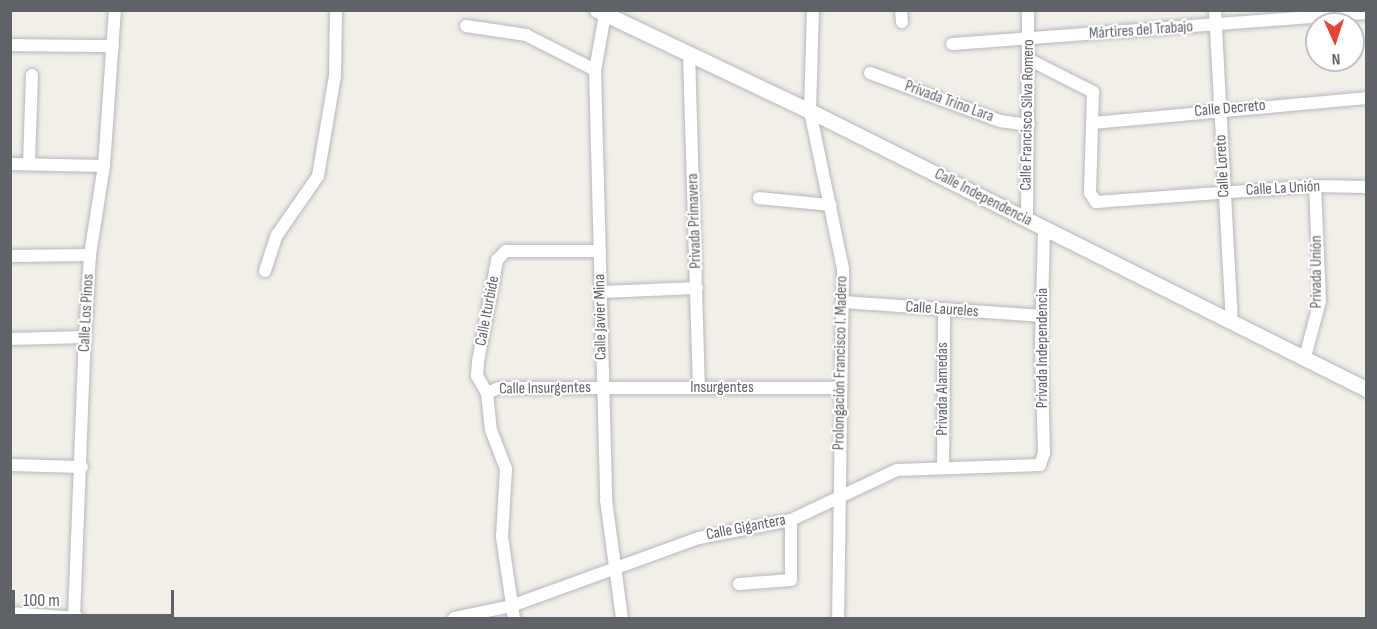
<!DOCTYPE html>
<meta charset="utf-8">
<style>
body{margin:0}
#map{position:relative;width:1377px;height:629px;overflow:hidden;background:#f1efe8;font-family:"Sofia Sans Condensed",sans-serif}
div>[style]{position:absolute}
.roads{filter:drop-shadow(0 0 2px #b5b8bc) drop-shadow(0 0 2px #b5b8bc)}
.minor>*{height:12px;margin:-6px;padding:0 6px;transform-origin:6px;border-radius:6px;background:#fff}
.tertiary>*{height:15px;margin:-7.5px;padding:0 7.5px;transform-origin:7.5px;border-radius:7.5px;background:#fff}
span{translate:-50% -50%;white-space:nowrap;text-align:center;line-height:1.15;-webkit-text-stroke:4.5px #fff;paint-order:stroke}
.street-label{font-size:16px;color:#5f6368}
.frame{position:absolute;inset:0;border:12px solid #5f6368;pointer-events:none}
.north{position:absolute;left:1305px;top:12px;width:60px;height:60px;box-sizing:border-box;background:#fff;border:2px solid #bfc1c3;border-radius:50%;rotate:177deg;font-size:16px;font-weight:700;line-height:24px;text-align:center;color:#5f6368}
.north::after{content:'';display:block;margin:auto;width:21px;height:27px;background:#ea4335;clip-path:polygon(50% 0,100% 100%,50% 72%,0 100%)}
.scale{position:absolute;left:12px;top:590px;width:162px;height:27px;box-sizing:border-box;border:3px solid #5f6368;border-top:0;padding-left:8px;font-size:18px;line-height:21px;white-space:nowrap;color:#5f6368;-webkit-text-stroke:4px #fff;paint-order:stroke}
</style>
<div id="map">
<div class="roads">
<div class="minor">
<i style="left:813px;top:10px;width:101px;rotate:91.7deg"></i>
<i style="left:810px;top:111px;width:161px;rotate:78.2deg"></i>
<i style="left:843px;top:269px;width:349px;rotate:90.8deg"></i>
<i style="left:901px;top:10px;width:12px;rotate:85deg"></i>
<i style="left:1215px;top:10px;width:311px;rotate:86.9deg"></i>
<i style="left:605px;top:15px;width:56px;rotate:100.3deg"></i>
<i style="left:595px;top:70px;width:430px;rotate:88.5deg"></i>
<i style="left:606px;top:500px;width:119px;rotate:82.3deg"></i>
<i style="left:466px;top:26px;width:61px;rotate:8.5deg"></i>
<i style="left:526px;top:35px;width:77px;rotate:26.9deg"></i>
<i style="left:952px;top:44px;width:415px;rotate:-4.3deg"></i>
<i style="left:10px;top:45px;width:103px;rotate:0.6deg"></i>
<i style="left:689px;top:54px;width:334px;rotate:88.3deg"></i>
<i style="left:1030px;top:60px;width:71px;rotate:26.9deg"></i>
<i style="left:1093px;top:92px;width:101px;rotate:91.7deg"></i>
<i style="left:1090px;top:193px;width:11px;rotate:56deg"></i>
<i style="left:1096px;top:202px;width:220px;rotate:-4.2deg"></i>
<i style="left:1315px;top:186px;width:51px;rotate:1.1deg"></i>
<i style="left:870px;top:73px;width:139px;rotate:20.3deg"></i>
<i style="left:1000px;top:121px;width:29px;rotate:8deg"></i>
<i style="left:1093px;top:123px;width:274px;rotate:-5.2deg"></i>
<i style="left:10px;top:164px;width:94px;rotate:1.2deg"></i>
<i style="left:29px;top:164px;width:89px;rotate:-88.1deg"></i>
<i style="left:759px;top:198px;width:72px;rotate:5.6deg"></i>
<i style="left:1027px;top:220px;width:210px;rotate:-89.7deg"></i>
<i style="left:10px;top:256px;width:80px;rotate:-0.7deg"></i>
<i style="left:265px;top:271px;width:38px;rotate:-72deg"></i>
<i style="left:277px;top:235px;width:72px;rotate:-55.2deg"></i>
<i style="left:318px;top:176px;width:102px;rotate:-80.4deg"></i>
<i style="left:335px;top:75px;width:65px;rotate:-89.1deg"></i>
<i style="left:601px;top:292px;width:96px;rotate:-2.4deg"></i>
<i style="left:842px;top:302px;width:199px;rotate:4deg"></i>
<i style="left:10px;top:339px;width:75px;rotate:-1.5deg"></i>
<i style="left:1305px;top:357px;width:58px;rotate:-75deg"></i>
<i style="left:1320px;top:301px;width:115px;rotate:-92.5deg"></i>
<i style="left:487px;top:393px;width:13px;rotate:-23deg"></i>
<i style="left:499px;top:388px;width:342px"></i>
<i style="left:487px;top:393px;width:20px;rotate:-120deg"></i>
<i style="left:477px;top:376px;width:15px;rotate:-86deg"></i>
<i style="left:478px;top:361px;width:103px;rotate:-79.3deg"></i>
<i style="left:497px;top:260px;width:13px;rotate:-45deg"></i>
<i style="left:506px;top:251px;width:94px"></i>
<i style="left:487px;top:393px;width:37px;rotate:84deg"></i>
<i style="left:491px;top:430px;width:42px;rotate:69deg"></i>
<i style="left:506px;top:469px;width:68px;rotate:93.4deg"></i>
<i style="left:502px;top:537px;width:82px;rotate:81.6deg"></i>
<i style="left:10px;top:465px;width:72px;rotate:1.6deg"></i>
<i style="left:943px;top:467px;width:156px;rotate:-89.6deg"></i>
<i style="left:739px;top:584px;width:52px;rotate:-4.4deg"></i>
<i style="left:791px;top:580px;width:60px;rotate:-90deg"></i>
<i style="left:10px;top:613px;width:68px;rotate:4.2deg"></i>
<i style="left:74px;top:618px;width:281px;rotate:-87.8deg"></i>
<i style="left:85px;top:337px;width:82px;rotate:-86.5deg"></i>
<i style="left:90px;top:255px;width:90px;rotate:-81.1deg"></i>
<i style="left:104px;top:166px;width:156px;rotate:-86deg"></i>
<i style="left:454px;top:618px;width:58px;rotate:-11.9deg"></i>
<i style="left:511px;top:606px;width:200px;rotate:-19.9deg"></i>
<i style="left:699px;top:538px;width:94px;rotate:-11.1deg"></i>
<i style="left:791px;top:520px;width:117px;rotate:-25.3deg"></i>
<i style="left:897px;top:470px;width:143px;rotate:-2deg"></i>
<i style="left:1040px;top:465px;width:13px;rotate:-72deg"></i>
<i style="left:1044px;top:453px;width:108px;rotate:-91.6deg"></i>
<i style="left:1041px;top:345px;width:116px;rotate:-88.5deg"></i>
</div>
<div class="tertiary">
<i style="left:597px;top:10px;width:236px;rotate:25.4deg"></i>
<i style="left:810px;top:111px;width:622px;rotate:26.57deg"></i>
</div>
</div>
<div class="street-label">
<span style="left:1141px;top:31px;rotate:-4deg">Mártires del Trabajo</span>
<span style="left:949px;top:102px;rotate:20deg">Privada Trino Lara</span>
<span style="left:1230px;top:109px;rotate:-5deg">Calle Decreto</span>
<span style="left:1028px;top:115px;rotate:-89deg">Calle Francisco Silva Romero</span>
<span style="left:1223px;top:166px;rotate:-93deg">Calle Loreto</span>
<span style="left:1283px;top:189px;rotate:-3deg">Calle La Unión</span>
<span style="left:983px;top:198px;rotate:27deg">Calle Independencia</span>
<span style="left:695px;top:221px;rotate:-92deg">Privada Primavera</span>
<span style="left:1317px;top:272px;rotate:-90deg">Privada Unión</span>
<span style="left:942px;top:310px;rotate:4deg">Calle Laureles</span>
<span style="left:488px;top:311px;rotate:-79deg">Calle Iturbide</span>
<span style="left:87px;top:313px;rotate:-87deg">Calle Los Pinos</span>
<span style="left:601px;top:317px;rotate:-91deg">Calle Javier Mina</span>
<span style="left:1043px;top:348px;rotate:-90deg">Privada Independencia</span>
<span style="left:841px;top:363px;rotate:-89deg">Prolongación Francisco I. Madero</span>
<span style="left:722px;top:388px">Insurgentes</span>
<span style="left:545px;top:389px;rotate:-1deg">Calle Insurgentes</span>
<span style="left:943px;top:389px;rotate:-90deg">Privada Alamedas</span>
<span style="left:746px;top:528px;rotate:-11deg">Calle Gigantera</span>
</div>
<div class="frame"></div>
<div class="north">N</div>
<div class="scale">100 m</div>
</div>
